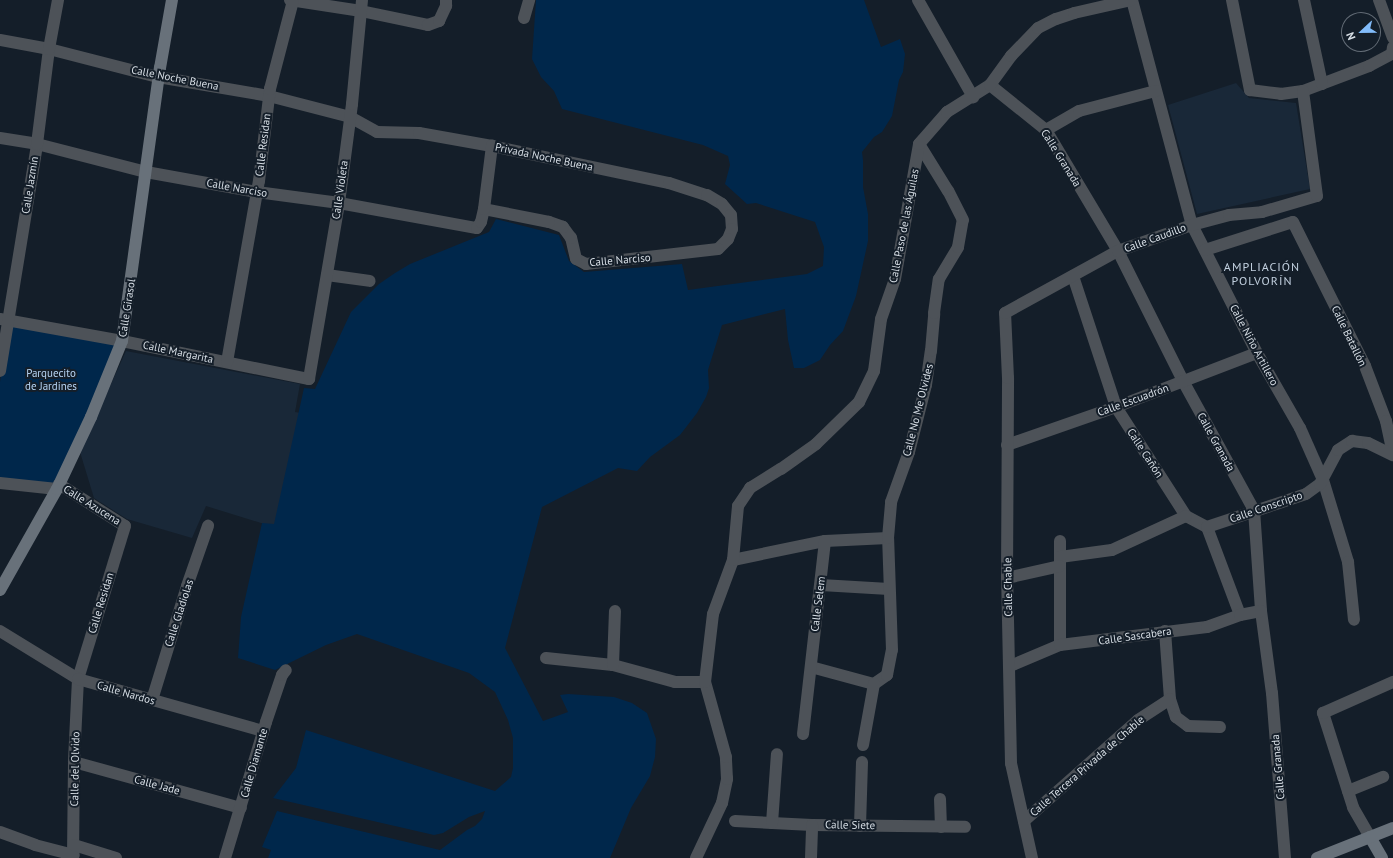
<!DOCTYPE html>
<meta charset="utf-8">
<style>
body{margin:0}
#map{position:relative;width:1393px;height:858px;overflow:hidden;background:#141e29;font-family:"PT Sans",sans-serif}
div>[style]{position:absolute}
.built>*{inset:0;background:#192838}
.green>*{inset:0;background:#00274b}
.street>*{height:12px;margin:-6px;padding:0 6px;transform-origin:6px;border-radius:6px;background:#4d5258}
.secondary>*{height:12px;margin:-6px;padding:0 6px;transform-origin:6px;border-radius:6px;background:#68717a}
span{translate:-50% -50%;white-space:nowrap;text-align:center;line-height:1.15;-webkit-text-stroke:4px #141e29;paint-order:stroke}
.street-label{font-size:11px;color:#d8dfe6}
.park-label{font-size:11px;color:#b6d3f2}
.neighbourhood-label{font-size:12px;color:#c2d0df;letter-spacing:1px}
.north{position:absolute;left:1341px;top:12px;width:40px;height:40px;box-sizing:border-box;background:#141e29;border:1px solid #626b75;border-radius:50%;rotate:248deg;font-size:11px;font-weight:700;line-height:16px;text-align:center;color:#d8dfe6}
.north::after{content:'';display:block;margin:auto;width:14px;height:18px;background:#82bcfa;clip-path:polygon(50% 0,100% 100%,50% 72%,0 100%)}
</style>
<div id="map">
<div class="built">
<i style="clip-path:polygon(1236px 83px,1249px 98px,1296px 103px,1310px 189px,1197px 214px,1168px 105px)"></i>
<i style="clip-path:polygon(126px 351px,300px 384px,295px 412px,307px 414px,277px 528px,206px 506px,192px 538px,127px 519px,94px 498px,80px 452px)"></i>
</div>
<div class="green">
<i style="clip-path:polygon(536px 0,864px 0,881px 47px,900px 39px,905px 54px,903px 72px,899px 80px,892px 116px,882px 132px,874px 137px,862px 152px,863px 160px,863px 187px,868px 214px,868px 241px,856px 296px,843px 331px,830px 345px,820px 360px,804px 368px,794px 368px,788px 340px,785px 309px,722px 325px,708px 370px,709px 388px,706px 397px,697px 413px,680px 435px,650px 457px,637px 471px,618px 468px,542px 507px,505px 648px,543px 721px,568px 712px,560px 695px,568px 694px,614px 697px,632px 703px,647px 713px,656px 739px,655px 757px,650px 776px,631px 808px,610px 858px,268px 858px,271px 850px,262px 847px,277px 811px,440px 850px,467px 830px,475px 826px,482px 819px,485px 811px,469px 817px,443px 833px,434px 835px,273px 798px,296px 768px,306px 730px,495px 791px,511px 777px,513px 768px,513px 738px,508px 720px,495px 692px,469px 673px,357px 634px,326px 645px,275px 670px,238px 658px,241px 617px,262px 523px,274px 524px,304px 388px,315px 389px,351px 312px,379px 284px,395px 273px,410px 264px,489px 232px,496px 219px,559px 235px,569px 261px,584px 272px,682px 264px,688px 290px,807px 274px,823px 266px,824px 247px,815px 222px,756px 203px,747px 204px,725px 184px,730px 165px,728px 156px,703px 145px,562px 109px,554px 91px,541px 77px,532px 59px)"></i>
<i style="clip-path:polygon(9px 320px,122px 341px,55px 487px,0 482px,0 382px)"></i>
</div>
<div class="street">
<i style="left:290px;top:0;width:72px;rotate:8.8deg"></i>
<i style="left:361px;top:11px;width:68px;rotate:11.8deg"></i>
<i style="left:428px;top:25px;width:12px;rotate:-20deg"></i>
<i style="left:439px;top:21px;width:17px;rotate:-65deg"></i>
<i style="left:446px;top:6px;width:6px;rotate:-90deg"></i>
<i style="left:918px;top:0;width:112px;rotate:60.4deg"></i>
<i style="left:1132px;top:0;width:233px;rotate:75.1deg"></i>
<i style="left:1192px;top:225px;width:144px;rotate:63.1deg"></i>
<i style="left:1257px;top:353px;width:86px;rotate:60.2deg"></i>
<i style="left:1300px;top:428px;width:57px;rotate:66.1deg"></i>
<i style="left:1323px;top:480px;width:86px;rotate:73deg"></i>
<i style="left:1348px;top:562px;width:58px;rotate:84.1deg"></i>
<i style="left:1232px;top:0;width:92px;rotate:78.7deg"></i>
<i style="left:1250px;top:90px;width:31px;rotate:7deg"></i>
<i style="left:1281px;top:94px;width:22px;rotate:-8deg"></i>
<i style="left:1303px;top:91px;width:71px;rotate:-20.7deg"></i>
<i style="left:1369px;top:66px;width:26px;rotate:-28deg"></i>
<i style="left:1392px;top:54px;width:7px;rotate:-82deg"></i>
<i style="left:1304px;top:0;width:86px;rotate:77.9deg"></i>
<i style="left:1379px;top:0;width:40px;rotate:69.8deg"></i>
<i style="left:524px;top:18px;width:19px;rotate:-74deg"></i>
<i style="left:0;top:40px;width:50px;rotate:10.4deg"></i>
<i style="left:49px;top:49px;width:113px;rotate:14.4deg"></i>
<i style="left:158px;top:77px;width:113px;rotate:9.7deg"></i>
<i style="left:269px;top:96px;width:84px;rotate:14.5deg"></i>
<i style="left:350px;top:117px;width:31px;rotate:29deg"></i>
<i style="left:377px;top:132px;width:42px;rotate:1.4deg"></i>
<i style="left:419px;top:133px;width:74px;rotate:10.1deg"></i>
<i style="left:492px;top:146px;width:181px;rotate:11.8deg"></i>
<i style="left:669px;top:183px;width:40px;rotate:18deg"></i>
<i style="left:707px;top:195px;width:17px;rotate:31deg"></i>
<i style="left:722px;top:204px;width:14px;rotate:51deg"></i>
<i style="left:731px;top:215px;width:14px;rotate:86deg"></i>
<i style="left:732px;top:229px;width:11px;rotate:112deg"></i>
<i style="left:728px;top:239px;width:14px;rotate:135deg"></i>
<i style="left:718px;top:249px;width:133px;rotate:173.5deg"></i>
<i style="left:586px;top:264px;width:11px;rotate:-153deg"></i>
<i style="left:576px;top:259px;width:22px;rotate:-103deg"></i>
<i style="left:571px;top:238px;width:14px;rotate:-126deg"></i>
<i style="left:563px;top:227px;width:15px;rotate:-160deg"></i>
<i style="left:549px;top:222px;width:66px;rotate:-168.7deg"></i>
<i style="left:990px;top:85px;width:72px;rotate:38.8deg"></i>
<i style="left:1046px;top:130px;width:141px;rotate:59.2deg"></i>
<i style="left:1118px;top:251px;width:145px;rotate:63.4deg"></i>
<i style="left:1183px;top:381px;width:147px;rotate:61.2deg"></i>
<i style="left:1254px;top:510px;width:101px;rotate:86deg"></i>
<i style="left:1261px;top:611px;width:83px;rotate:82.4deg"></i>
<i style="left:1272px;top:693px;width:166px;rotate:85.5deg"></i>
<i style="left:1046px;top:130px;width:38px;rotate:-30deg"></i>
<i style="left:1079px;top:111px;width:79px;rotate:-14.7deg"></i>
<i style="left:0;top:138px;width:37px;rotate:9deg"></i>
<i style="left:37px;top:144px;width:113px;rotate:14.4deg"></i>
<i style="left:146px;top:172px;width:113px;rotate:10.2deg"></i>
<i style="left:257px;top:192px;width:83px;rotate:7.6deg"></i>
<i style="left:339px;top:203px;width:140px;rotate:10.3deg"></i>
<i style="left:477px;top:228px;width:7px;rotate:-56deg"></i>
<i style="left:481px;top:222px;width:13px;rotate:-77deg"></i>
<i style="left:484px;top:209px;width:64px;rotate:-82.8deg"></i>
<i style="left:1205px;top:250px;width:92px;rotate:-17.7deg"></i>
<i style="left:1293px;top:222px;width:161px;rotate:63.4deg"></i>
<i style="left:1365px;top:366px;width:59px;rotate:69.1deg"></i>
<i style="left:1386px;top:421px;width:34px;rotate:78deg"></i>
<i style="left:327px;top:275px;width:43px;rotate:7.9deg"></i>
<i style="left:1073px;top:276px;width:138px;rotate:71.8deg"></i>
<i style="left:1116px;top:407px;width:130px;rotate:57.3deg"></i>
<i style="left:1186px;top:516px;width:24px;rotate:28deg"></i>
<i style="left:1207px;top:527px;width:94px;rotate:69.4deg"></i>
<i style="left:0;top:319px;width:124px;rotate:10.2deg"></i>
<i style="left:122px;top:341px;width:191px;rotate:11.5deg"></i>
<i style="left:309px;top:379px;width:179px;rotate:-80.3deg"></i>
<i style="left:339px;top:203px;width:100px;rotate:-82.5deg"></i>
<i style="left:352px;top:104px;width:104px;rotate:-84.5deg"></i>
<i style="left:227px;top:362px;width:184px;rotate:-80deg"></i>
<i style="left:259px;top:181px;width:93px;rotate:-83.2deg"></i>
<i style="left:270px;top:89px;width:91px;rotate:-75.4deg"></i>
<i style="left:0;top:371px;width:230px;rotate:-80.7deg"></i>
<i style="left:37px;top:144px;width:96px;rotate:-82.8deg"></i>
<i style="left:49px;top:49px;width:50px;rotate:-79.6deg"></i>
<i style="left:1007px;top:445px;width:115px;rotate:-19.2deg"></i>
<i style="left:1116px;top:407px;width:151px;rotate:-21deg"></i>
<i style="left:0;top:483px;width:57px;rotate:6deg"></i>
<i style="left:59px;top:484px;width:78px;rotate:32.5deg"></i>
<i style="left:125px;top:526px;width:160px;rotate:107.1deg"></i>
<i style="left:78px;top:679px;width:83px;rotate:92.8deg"></i>
<i style="left:74px;top:762px;width:96px;rotate:90.6deg"></i>
<i style="left:1207px;top:527px;width:104px;rotate:-18.4deg"></i>
<i style="left:1306px;top:494px;width:17px;rotate:-36deg"></i>
<i style="left:1320px;top:484px;width:38px;rotate:-62deg"></i>
<i style="left:1338px;top:450px;width:17px;rotate:-33deg"></i>
<i style="left:1352px;top:441px;width:16px;rotate:7deg"></i>
<i style="left:1368px;top:443px;width:28px;rotate:26deg"></i>
<i style="left:1060px;top:541px;width:104px;rotate:90deg"></i>
<i style="left:1060px;top:557px;width:52px;rotate:-7.7deg"></i>
<i style="left:1112px;top:550px;width:81px;rotate:-24.7deg"></i>
<i style="left:733px;top:560px;width:94px;rotate:-11.7deg"></i>
<i style="left:825px;top:541px;width:63px;rotate:-2.7deg"></i>
<i style="left:1007px;top:578px;width:54px;rotate:-12.8deg"></i>
<i style="left:821px;top:585px;width:68px;rotate:3.4deg"></i>
<i style="left:0;top:631px;width:92px;rotate:31.6deg"></i>
<i style="left:78px;top:679px;width:192px;rotate:15.7deg"></i>
<i style="left:1165px;top:631px;width:68px;rotate:85.8deg"></i>
<i style="left:1170px;top:699px;width:19px;rotate:72deg"></i>
<i style="left:1176px;top:717px;width:15px;rotate:37deg"></i>
<i style="left:1188px;top:726px;width:32px;rotate:2deg"></i>
<i style="left:546px;top:658px;width:67px;rotate:6deg"></i>
<i style="left:613px;top:665px;width:64px;rotate:15.3deg"></i>
<i style="left:675px;top:682px;width:30px"></i>
<i style="left:613px;top:665px;width:54px;rotate:-87.9deg"></i>
<i style="left:1010px;top:666px;width:54px;rotate:-22.8deg"></i>
<i style="left:1060px;top:645px;width:148px;rotate:-7deg"></i>
<i style="left:1207px;top:627px;width:35px;rotate:-20deg"></i>
<i style="left:1240px;top:615px;width:21px;rotate:-11deg"></i>
<i style="left:811px;top:667px;width:65px;rotate:15.1deg"></i>
<i style="left:874px;top:684px;width:16px;rotate:-35deg"></i>
<i style="left:887px;top:675px;width:25px;rotate:-79deg"></i>
<i style="left:892px;top:650px;width:112px;rotate:-92deg"></i>
<i style="left:888px;top:538px;width:36px;rotate:-85deg"></i>
<i style="left:891px;top:502px;width:53px;rotate:-70.2deg"></i>
<i style="left:909px;top:452px;width:69px;rotate:-75.8deg"></i>
<i style="left:926px;top:385px;width:34px;rotate:-82deg"></i>
<i style="left:931px;top:351px;width:38px;rotate:-85deg"></i>
<i style="left:934px;top:313px;width:34px;rotate:-82deg"></i>
<i style="left:939px;top:279px;width:37px;rotate:-59deg"></i>
<i style="left:958px;top:247px;width:27px;rotate:-80deg"></i>
<i style="left:963px;top:220px;width:33px;rotate:-117deg"></i>
<i style="left:948px;top:191px;width:55px;rotate:-121.7deg"></i>
<i style="left:152px;top:700px;width:119px;rotate:-72.9deg"></i>
<i style="left:187px;top:586px;width:64px;rotate:-70.7deg"></i>
<i style="left:803px;top:734px;width:194px;rotate:-83.5deg"></i>
<i style="left:863px;top:745px;width:62px;rotate:-79.8deg"></i>
<i style="left:74px;top:762px;width:173px;rotate:15.4deg"></i>
<i style="left:1348px;top:791px;width:38px;rotate:-22deg"></i>
<i style="left:940px;top:799px;width:28px;rotate:88deg"></i>
<i style="left:735px;top:821px;width:77px;rotate:3deg"></i>
<i style="left:812px;top:825px;width:153px;rotate:0.7deg"></i>
<i style="left:1024px;top:821px;width:152px;rotate:-41.5deg"></i>
<i style="left:1138px;top:720px;width:38px;rotate:-33deg"></i>
<i style="left:772px;top:823px;width:69px;rotate:-85.9deg"></i>
<i style="left:860px;top:826px;width:64px;rotate:-88.2deg"></i>
<i style="left:0;top:832px;width:37px;rotate:20deg"></i>
<i style="left:35px;top:845px;width:40px;rotate:14.4deg"></i>
<i style="left:1370px;top:837px;width:34px;rotate:-120deg"></i>
<i style="left:1353px;top:807px;width:99px;rotate:-107.7deg"></i>
<i style="left:1323px;top:713px;width:77px;rotate:-23.9deg"></i>
<i style="left:74px;top:845px;width:44px;rotate:17.2deg"></i>
<i style="left:225px;top:858px;width:142px;rotate:-73.2deg"></i>
<i style="left:266px;top:722px;width:50px;rotate:-71.2deg"></i>
<i style="left:282px;top:675px;width:6px;rotate:-51deg"></i>
<i style="left:696px;top:858px;width:61px;rotate:-64.7deg"></i>
<i style="left:722px;top:803px;width:25px;rotate:-78deg"></i>
<i style="left:727px;top:779px;width:22px;rotate:-93deg"></i>
<i style="left:726px;top:757px;width:78px;rotate:-105.6deg"></i>
<i style="left:705px;top:682px;width:68px;rotate:-83.3deg"></i>
<i style="left:713px;top:614px;width:58px;rotate:-69.7deg"></i>
<i style="left:733px;top:560px;width:54px;rotate:-84.7deg"></i>
<i style="left:738px;top:506px;width:22px;rotate:-56deg"></i>
<i style="left:750px;top:488px;width:36px;rotate:-32deg"></i>
<i style="left:781px;top:469px;width:43px;rotate:-35.5deg"></i>
<i style="left:816px;top:444px;width:60px;rotate:-44.3deg"></i>
<i style="left:859px;top:402px;width:34px;rotate:-64deg"></i>
<i style="left:874px;top:371px;width:52px;rotate:-82.3deg"></i>
<i style="left:881px;top:319px;width:42px;rotate:-70.7deg"></i>
<i style="left:895px;top:279px;width:137px;rotate:-79.9deg"></i>
<i style="left:919px;top:144px;width:43px;rotate:-48.8deg"></i>
<i style="left:947px;top:112px;width:51px;rotate:-32.1deg"></i>
<i style="left:990px;top:85px;width:36px;rotate:-54deg"></i>
<i style="left:1011px;top:56px;width:39px;rotate:-46deg"></i>
<i style="left:1038px;top:28px;width:20px;rotate:-27deg"></i>
<i style="left:1056px;top:19px;width:19px;rotate:-18deg"></i>
<i style="left:1074px;top:13px;width:58px;rotate:-12.8deg"></i>
<i style="left:811px;top:858px;width:33px;rotate:-88deg"></i>
<i style="left:1032px;top:858px;width:97px;rotate:-102.5deg"></i>
<i style="left:1011px;top:763px;width:185px;rotate:-91.2deg"></i>
<i style="left:1007px;top:578px;width:200px;rotate:-89.7deg"></i>
<i style="left:1008px;top:378px;width:65px;rotate:-92.6deg"></i>
<i style="left:1005px;top:313px;width:129px;rotate:-28.8deg"></i>
<i style="left:1118px;top:251px;width:78px;rotate:-19.4deg"></i>
<i style="left:1192px;top:225px;width:38px;rotate:-15deg"></i>
<i style="left:1229px;top:215px;width:33px;rotate:-5deg"></i>
<i style="left:1262px;top:212px;width:57px;rotate:-16.2deg"></i>
<i style="left:1317px;top:196px;width:106px;rotate:-97.6deg"></i>
</div>
<div class="secondary">
<i style="left:0;top:590px;width:116px;rotate:-60.6deg"></i>
<i style="left:57px;top:489px;width:80px;rotate:-64.7deg"></i>
<i style="left:91px;top:417px;width:82px;rotate:-67.8deg"></i>
<i style="left:122px;top:341px;width:276px;rotate:-82.1deg"></i>
<i style="left:160px;top:68px;width:69px;rotate:-80deg"></i>
<i style="left:1370px;top:837px;width:24px;rotate:60deg"></i>
<i style="left:1317px;top:858px;width:82px;rotate:-21.5deg"></i>
</div>
<div class="street-label">
<span style="left:175px;top:78px;rotate:11deg">Calle Noche Buena</span>
<span style="left:263px;top:145px;rotate:-83deg">Calle Residan</span>
<span style="left:544px;top:157px;rotate:12deg">Privada Noche Buena</span>
<span style="left:1061px;top:158px;rotate:58deg">Calle Granada</span>
<span style="left:30px;top:185px;rotate:-81deg">Calle Jazmín</span>
<span style="left:237px;top:188px;rotate:10deg">Calle Narciso</span>
<span style="left:340px;top:190px;rotate:-82deg">Calle Violeta</span>
<span style="left:904px;top:226px;rotate:-79deg">Calle Paso de las Águilas</span>
<span style="left:1155px;top:238px;rotate:-20deg">Calle Caudillo</span>
<span style="left:620px;top:260px;rotate:-5deg">Calle Narciso</span>
<span style="left:127px;top:308px;rotate:-81deg">Calle Girasol</span>
<span style="left:1349px;top:336px;rotate:64deg">Calle Batallón</span>
<span style="left:1254px;top:345px;rotate:62deg">Calle Niño Artillero</span>
<span style="left:178px;top:352px;rotate:12deg">Calle Margarita</span>
<span style="left:1133px;top:400px;rotate:-20deg">Calle Escuadrón</span>
<span style="left:918px;top:410px;rotate:-76deg">Calle No Me Olvides</span>
<span style="left:1216px;top:442px;rotate:61deg">Calle Granada</span>
<span style="left:1145px;top:453px;rotate:57deg">Calle Cañón</span>
<span style="left:92px;top:505px;rotate:32deg">Calle Azucena</span>
<span style="left:1266px;top:507px;rotate:-19deg">Calle Conscripto</span>
<span style="left:1008px;top:587px;rotate:-91deg">Calle Chable</span>
<span style="left:101px;top:603px;rotate:-73deg">Calle Residan</span>
<span style="left:818px;top:604px;rotate:-83deg">Calle Selem</span>
<span style="left:179px;top:613px;rotate:-72deg">Calle Gladiolas</span>
<span style="left:1135px;top:636px;rotate:-8deg">Calle Sascabera</span>
<span style="left:126px;top:693px;rotate:16deg">Calle Nardos</span>
<span style="left:254px;top:763px;rotate:-74deg">Calle Diamante</span>
<span style="left:1087px;top:766px;rotate:-41deg">Calle Tercera Privada de Chable</span>
<span style="left:1278px;top:767px;rotate:-95deg">Calle Granada</span>
<span style="left:75px;top:769px;rotate:-89deg">Calle del Olvido</span>
<span style="left:157px;top:785px;rotate:15deg">Calle Jade</span>
<span style="left:850px;top:825px;rotate:1deg">Calle Siete</span>
</div>
<div class="park-label">
<span style="left:51px;top:380px">Parquecito<br>de Jardines</span>
</div>
<div class="neighbourhood-label">
<span style="left:1262px;top:274px">AMPLIACIÓN<br>POLVORÍN</span>
</div>
<div class="north">N</div>
</div>
